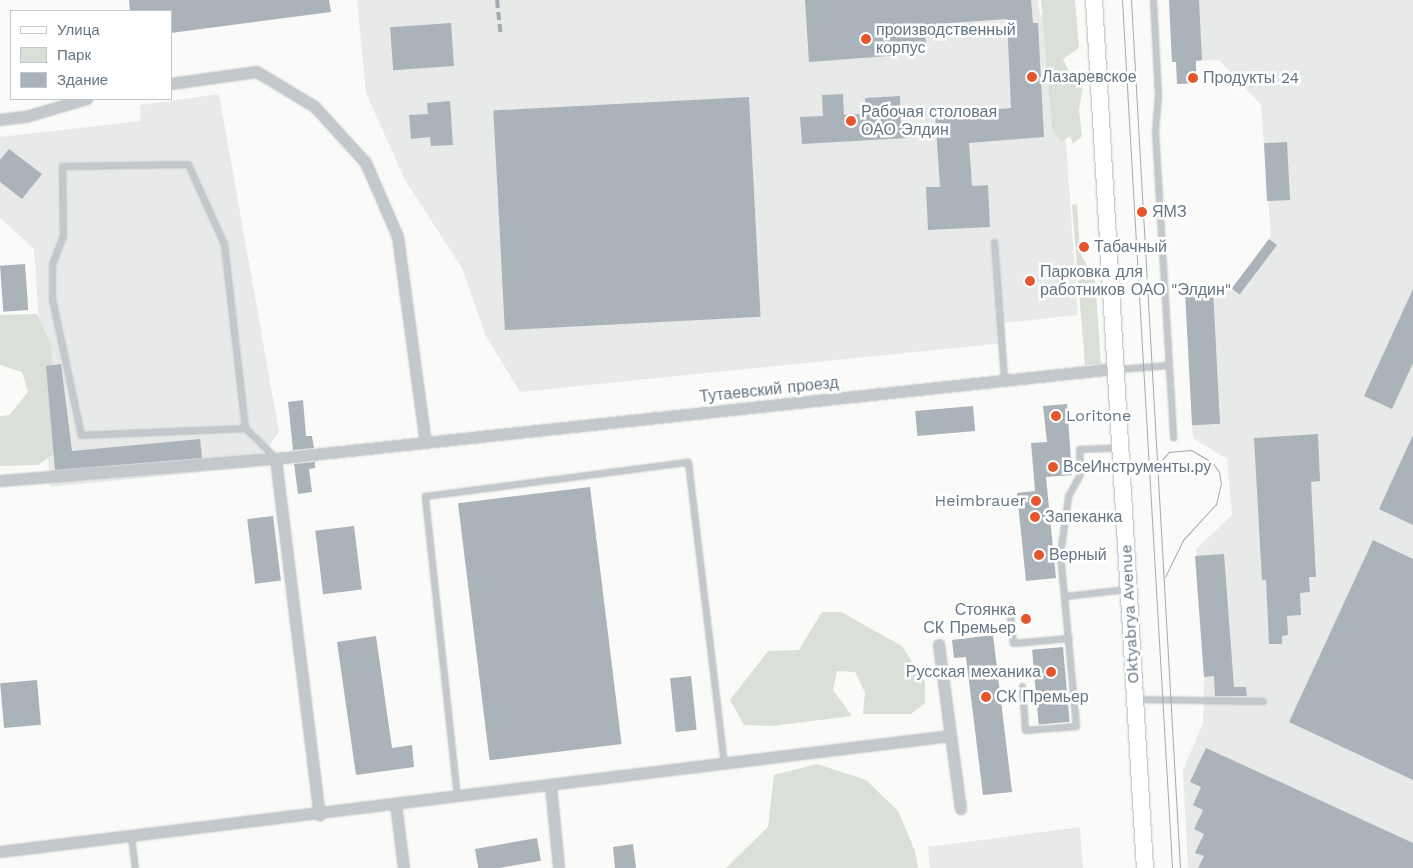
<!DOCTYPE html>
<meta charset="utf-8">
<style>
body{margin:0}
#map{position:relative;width:1413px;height:868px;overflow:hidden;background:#fafaf8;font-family:"Work Sans",sans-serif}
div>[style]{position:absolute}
.built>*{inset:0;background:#e8e9e9}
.green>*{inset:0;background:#dadfd7}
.building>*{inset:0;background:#aab3b9;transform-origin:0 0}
.roads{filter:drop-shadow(0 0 1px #b5babe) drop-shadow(0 0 1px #b5babe)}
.service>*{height:5px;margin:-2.5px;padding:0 2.5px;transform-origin:2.5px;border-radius:2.5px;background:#c3c8cc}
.minor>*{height:10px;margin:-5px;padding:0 5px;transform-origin:5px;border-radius:5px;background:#c3c8cc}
.primary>*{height:16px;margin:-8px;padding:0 8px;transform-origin:8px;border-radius:8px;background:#fff}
.tram>*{height:1px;margin:-0.5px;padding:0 0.5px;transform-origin:0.5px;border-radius:0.5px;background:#a2aab0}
.rail>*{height:4px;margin-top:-2px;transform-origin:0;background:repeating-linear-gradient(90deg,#a2aab0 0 8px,transparent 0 12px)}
.dots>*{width:14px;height:14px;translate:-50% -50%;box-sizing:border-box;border:2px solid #fff;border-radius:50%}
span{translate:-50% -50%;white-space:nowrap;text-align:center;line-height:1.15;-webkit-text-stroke:5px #fff;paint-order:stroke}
.poi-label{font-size:16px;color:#657683}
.left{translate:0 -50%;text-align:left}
.right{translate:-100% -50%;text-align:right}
.street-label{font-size:16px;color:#657683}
.legend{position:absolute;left:10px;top:10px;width:162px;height:90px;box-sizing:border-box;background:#fff;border:1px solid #c1c8cd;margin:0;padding:6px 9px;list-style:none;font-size:15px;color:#657683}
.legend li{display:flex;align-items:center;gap:10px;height:25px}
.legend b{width:25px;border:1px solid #c1c8cd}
</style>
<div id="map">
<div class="built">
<i style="clip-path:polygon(357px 0,1038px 0,1040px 15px,1050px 14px,1065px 128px,1078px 315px,1004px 323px,1005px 343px,520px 392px,486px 336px,462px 268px,405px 180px,366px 93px)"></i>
<i style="clip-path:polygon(1169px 0,1413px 0,1413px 868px,1188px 868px,1183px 770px,1203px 723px,1204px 677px,1196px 549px,1232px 515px,1227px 459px,1193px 438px,1185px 291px,1233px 290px,1271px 236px,1261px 105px,1219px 60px,1172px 62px)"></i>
<i style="clip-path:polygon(219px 94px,279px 432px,254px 467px,50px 487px,34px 249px,0 218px,0 137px,141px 121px,140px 105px)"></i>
<i style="clip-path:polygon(1080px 827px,1083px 868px,930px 868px,928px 847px)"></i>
</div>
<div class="green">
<i style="clip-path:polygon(1041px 0,1075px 0,1079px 48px,1063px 59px,1071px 76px,1083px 84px,1079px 110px,1082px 136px,1073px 144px,1070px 136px,1061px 142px,1052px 128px)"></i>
<i style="clip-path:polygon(1077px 204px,1080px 253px,1095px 278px,1101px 364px,1085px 365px,1072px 205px)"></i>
<i style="clip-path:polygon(37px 314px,51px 345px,57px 411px,55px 453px,38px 465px,0 466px,0 416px,9px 415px,28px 392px,22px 372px,0 365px,0 315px)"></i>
<i style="clip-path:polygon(822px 612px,841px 612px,902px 646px,925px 682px,925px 703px,911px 714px,863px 714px,865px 693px,855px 672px,837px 671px,833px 690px,852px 716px,772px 726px,744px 725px,730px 700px,768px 651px,799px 650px)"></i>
<i style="clip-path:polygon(817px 764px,866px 780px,898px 811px,915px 851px,918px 868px,726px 868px,768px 827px,774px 775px)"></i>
</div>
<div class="building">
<i style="clip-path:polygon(129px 0,329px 0,331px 12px,171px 33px,171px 11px,130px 11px)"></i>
<i style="clip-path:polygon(805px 0,1031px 0,1033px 23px,1038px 23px,1044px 137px,969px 143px,972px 186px,988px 185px,990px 227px,928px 230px,926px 187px,940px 187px,935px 114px,1011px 108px,1007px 19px,924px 25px,927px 53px,809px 62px)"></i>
<i style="clip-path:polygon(1169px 0,1199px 0,1202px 60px,1196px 61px,1196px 83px,1177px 84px,1176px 62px,1172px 62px)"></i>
<i style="left:451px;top:23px;width:43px;height:61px;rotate:86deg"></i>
<i style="clip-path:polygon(843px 94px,844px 115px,866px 114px,865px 98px,900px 96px,901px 126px,906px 125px,907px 138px,802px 144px,800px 117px,823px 116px,822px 95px)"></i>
<i style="left:749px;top:97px;width:220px;height:256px;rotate:87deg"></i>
<i style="clip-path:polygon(450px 101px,453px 145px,431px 146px,430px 137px,411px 139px,409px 115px,428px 114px,427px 103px)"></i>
<i style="left:1287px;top:142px;width:58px;height:23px;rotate:87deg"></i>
<i style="clip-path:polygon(9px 149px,42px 174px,22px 199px,0 182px,0 160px)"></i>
<i style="left:1269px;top:239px;width:10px;height:62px;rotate:37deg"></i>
<i style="left:25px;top:264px;width:46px;height:25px;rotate:86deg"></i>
<i style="clip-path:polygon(1413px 289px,1413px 363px,1392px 409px,1364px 396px)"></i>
<i style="left:1213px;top:290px;width:134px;height:28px;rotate:87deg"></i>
<i style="clip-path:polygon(61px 364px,72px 451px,200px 439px,202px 458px,55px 470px,46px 366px)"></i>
<i style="clip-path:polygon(303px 400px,306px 436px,312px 436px,314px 448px,293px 450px,288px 402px)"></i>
<i style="clip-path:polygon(1067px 404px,1072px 475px,1046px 477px,1056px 578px,1026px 581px,1017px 493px,1035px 491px,1031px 443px,1047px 442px,1043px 406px)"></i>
<i style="left:973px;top:406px;width:25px;height:58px;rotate:85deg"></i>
<i style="clip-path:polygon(1318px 434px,1320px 481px,1311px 482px,1316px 577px,1309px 577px,1310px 592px,1300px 593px,1301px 615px,1287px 616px,1288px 635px,1282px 636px,1282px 644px,1269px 644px,1266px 580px,1262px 580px,1254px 438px)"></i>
<i style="clip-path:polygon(1413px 435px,1413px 525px,1379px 509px)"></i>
<i style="clip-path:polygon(315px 462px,315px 468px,309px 469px,312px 492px,298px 494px,294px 464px)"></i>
<i style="left:590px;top:487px;width:259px;height:133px;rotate:83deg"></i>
<i style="left:273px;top:516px;width:65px;height:26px;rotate:83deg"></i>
<i style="left:354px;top:526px;width:64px;height:39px;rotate:83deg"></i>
<i style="clip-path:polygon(1373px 540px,1413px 559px,1413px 780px,1289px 722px)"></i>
<i style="clip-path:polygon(1224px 554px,1234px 687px,1246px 687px,1247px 696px,1215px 696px,1214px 676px,1204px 677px,1195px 556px)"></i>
<i style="clip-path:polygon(993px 635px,1012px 792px,983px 795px,966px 657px,954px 658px,952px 640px)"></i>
<i style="clip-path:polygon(376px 636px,392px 748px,412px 745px,414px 767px,356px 775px,337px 642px)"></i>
<i style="left:1063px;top:647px;width:75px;height:31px;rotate:85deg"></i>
<i style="left:691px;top:676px;width:54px;height:21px;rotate:84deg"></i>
<i style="left:37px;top:680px;width:45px;height:37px;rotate:85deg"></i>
<i style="clip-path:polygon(1206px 748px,1413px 843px,1413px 868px,1198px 868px,1204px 856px,1195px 853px,1204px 834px,1194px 829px,1203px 810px,1193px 805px,1201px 787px,1190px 782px)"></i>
<i style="left:537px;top:838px;width:23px;height:63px;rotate:80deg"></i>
<i style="clip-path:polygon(633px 844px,636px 868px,615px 868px,613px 847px)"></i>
</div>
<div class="roads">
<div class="service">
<i style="left:1153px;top:0;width:96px;rotate:87deg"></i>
<i style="left:1158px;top:96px;width:35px;rotate:95deg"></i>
<i style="left:1155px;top:131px;width:307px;rotate:86.6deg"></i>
<i style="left:994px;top:242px;width:137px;rotate:85.8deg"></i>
<i style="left:1118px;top:369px;width:51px;rotate:-4.5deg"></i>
<i style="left:245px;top:428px;width:164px;rotate:177.6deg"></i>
<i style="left:81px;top:435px;width:139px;rotate:-102deg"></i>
<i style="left:52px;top:299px;width:35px;rotate:-90deg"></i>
<i style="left:52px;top:264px;width:30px;rotate:-69deg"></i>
<i style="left:63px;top:236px;width:70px;rotate:-90.8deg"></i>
<i style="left:62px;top:166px;width:126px;rotate:-0.9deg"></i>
<i style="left:188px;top:164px;width:88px;rotate:65.8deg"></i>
<i style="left:224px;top:244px;width:185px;rotate:83.5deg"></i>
<i style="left:245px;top:428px;width:43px;rotate:44.1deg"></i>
<i style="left:1065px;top:596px;width:62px;rotate:-6.4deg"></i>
<i style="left:1009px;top:606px;width:37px;rotate:84deg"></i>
<i style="left:1013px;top:643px;width:56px;rotate:-5.1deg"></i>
<i style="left:1022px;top:686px;width:44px;rotate:86.1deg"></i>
<i style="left:1025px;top:730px;width:51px;rotate:-4.5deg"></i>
<i style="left:1076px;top:726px;width:173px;rotate:-95.3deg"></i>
<i style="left:1060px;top:554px;width:59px;rotate:-82.1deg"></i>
<i style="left:1068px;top:496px;width:25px;rotate:-61deg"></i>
<i style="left:1080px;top:474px;width:25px;rotate:-92deg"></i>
<i style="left:1079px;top:449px;width:38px;rotate:-2deg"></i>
<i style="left:1138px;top:699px;width:125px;rotate:0.9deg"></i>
<i style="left:457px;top:797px;width:303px;rotate:-96.1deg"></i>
<i style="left:425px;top:496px;width:265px;rotate:-7.4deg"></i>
<i style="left:688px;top:462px;width:304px;rotate:83.2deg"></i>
<i style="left:131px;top:837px;width:31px;rotate:83deg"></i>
</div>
<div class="minor">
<i style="left:171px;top:84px;width:87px;rotate:-7.9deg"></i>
<i style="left:257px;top:72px;width:68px;rotate:31.1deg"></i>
<i style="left:315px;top:107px;width:76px;rotate:47.7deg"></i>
<i style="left:366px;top:163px;width:81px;rotate:66.6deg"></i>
<i style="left:398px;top:237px;width:208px;rotate:82.3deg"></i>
<i style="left:0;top:120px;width:26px;rotate:-7deg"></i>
<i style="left:26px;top:117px;width:64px;rotate:-16.4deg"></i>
<i style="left:276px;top:459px;width:359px;rotate:83deg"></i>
<i style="left:0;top:481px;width:277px;rotate:-4.6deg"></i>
<i style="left:276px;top:459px;width:844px;rotate:-6.12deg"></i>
<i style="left:939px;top:645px;width:92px;rotate:82.5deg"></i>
<i style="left:551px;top:786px;width:82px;rotate:84.4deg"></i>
<i style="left:396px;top:804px;width:64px;rotate:82.9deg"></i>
<i style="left:0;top:852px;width:958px;rotate:-6.95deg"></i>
<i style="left:951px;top:736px;width:74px;rotate:82.2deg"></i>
</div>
<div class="primary">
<i style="left:1094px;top:0;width:869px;rotate:86.64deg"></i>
</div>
</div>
<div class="tram">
<i style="left:1122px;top:0;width:869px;rotate:86.7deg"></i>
<i style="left:1131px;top:0;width:869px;rotate:86.77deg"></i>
<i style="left:1154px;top:469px;width:23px;rotate:-49deg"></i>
<i style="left:1169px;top:452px;width:22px;rotate:-5deg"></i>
<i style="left:1191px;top:450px;width:24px;rotate:30deg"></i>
<i style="left:1212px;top:462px;width:12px;rotate:55deg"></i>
<i style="left:1219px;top:472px;width:11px;rotate:80deg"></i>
<i style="left:1221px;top:483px;width:22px;rotate:103deg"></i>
<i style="left:1216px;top:504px;width:49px;rotate:132.5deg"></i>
<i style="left:1183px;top:540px;width:41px;rotate:115.9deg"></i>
</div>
<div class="rail">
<i style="left:497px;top:0;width:36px;rotate:84deg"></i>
</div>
<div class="dots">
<i style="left:866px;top:39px;background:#e4572e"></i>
<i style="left:1032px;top:77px;background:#e4572e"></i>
<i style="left:1193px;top:78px;background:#e4572e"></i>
<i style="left:851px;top:121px;background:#e4572e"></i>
<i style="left:1142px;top:212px;background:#e4572e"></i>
<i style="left:1084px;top:247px;background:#e4572e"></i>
<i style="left:1030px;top:281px;background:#e4572e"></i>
<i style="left:1056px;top:416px;background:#e4572e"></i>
<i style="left:1053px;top:467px;background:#e4572e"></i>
<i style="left:1036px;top:501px;background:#e4572e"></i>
<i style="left:1035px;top:517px;background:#e4572e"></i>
<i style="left:1039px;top:555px;background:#e4572e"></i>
<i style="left:1026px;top:619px;background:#e4572e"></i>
<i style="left:1051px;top:672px;background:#e4572e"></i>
<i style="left:986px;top:697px;background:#e4572e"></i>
</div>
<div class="poi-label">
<span class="left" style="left:876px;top:39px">производственный<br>корпус</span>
<span class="left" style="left:1042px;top:77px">Лазаревское</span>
<span class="left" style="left:1203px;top:78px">Продукты 24</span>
<span class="left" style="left:861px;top:121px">Рабочая столовая<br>ОАО Элдин</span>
<span class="left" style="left:1152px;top:212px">ЯМЗ</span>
<span class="left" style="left:1094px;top:247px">Табачный</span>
<span class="left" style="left:1040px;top:281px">Парковка для<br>работников ОАО "Элдин"</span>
<span class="left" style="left:1066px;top:416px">Loritone</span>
<span class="left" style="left:1063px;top:467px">ВсеИнструменты.ру</span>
<span class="right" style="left:1026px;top:501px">Heimbrauer</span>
<span class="left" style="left:1045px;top:517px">Запеканка</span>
<span class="left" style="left:1049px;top:555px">Верный</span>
<span class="right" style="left:1016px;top:619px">Стоянка<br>СК Премьер</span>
<span class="right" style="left:1041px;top:672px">Русская механика</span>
<span class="left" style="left:996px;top:697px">СК Премьер</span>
</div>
<div class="street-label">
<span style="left:769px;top:390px;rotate:-6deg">Тутаевский проезд</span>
<span style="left:1130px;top:614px;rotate:-93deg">Oktyabrya Avenue</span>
</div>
<ul class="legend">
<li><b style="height:6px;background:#fff"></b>Улица</li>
<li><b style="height:14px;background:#dadfd7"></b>Парк</li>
<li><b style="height:14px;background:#aab3b9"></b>Здание</li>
</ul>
</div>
